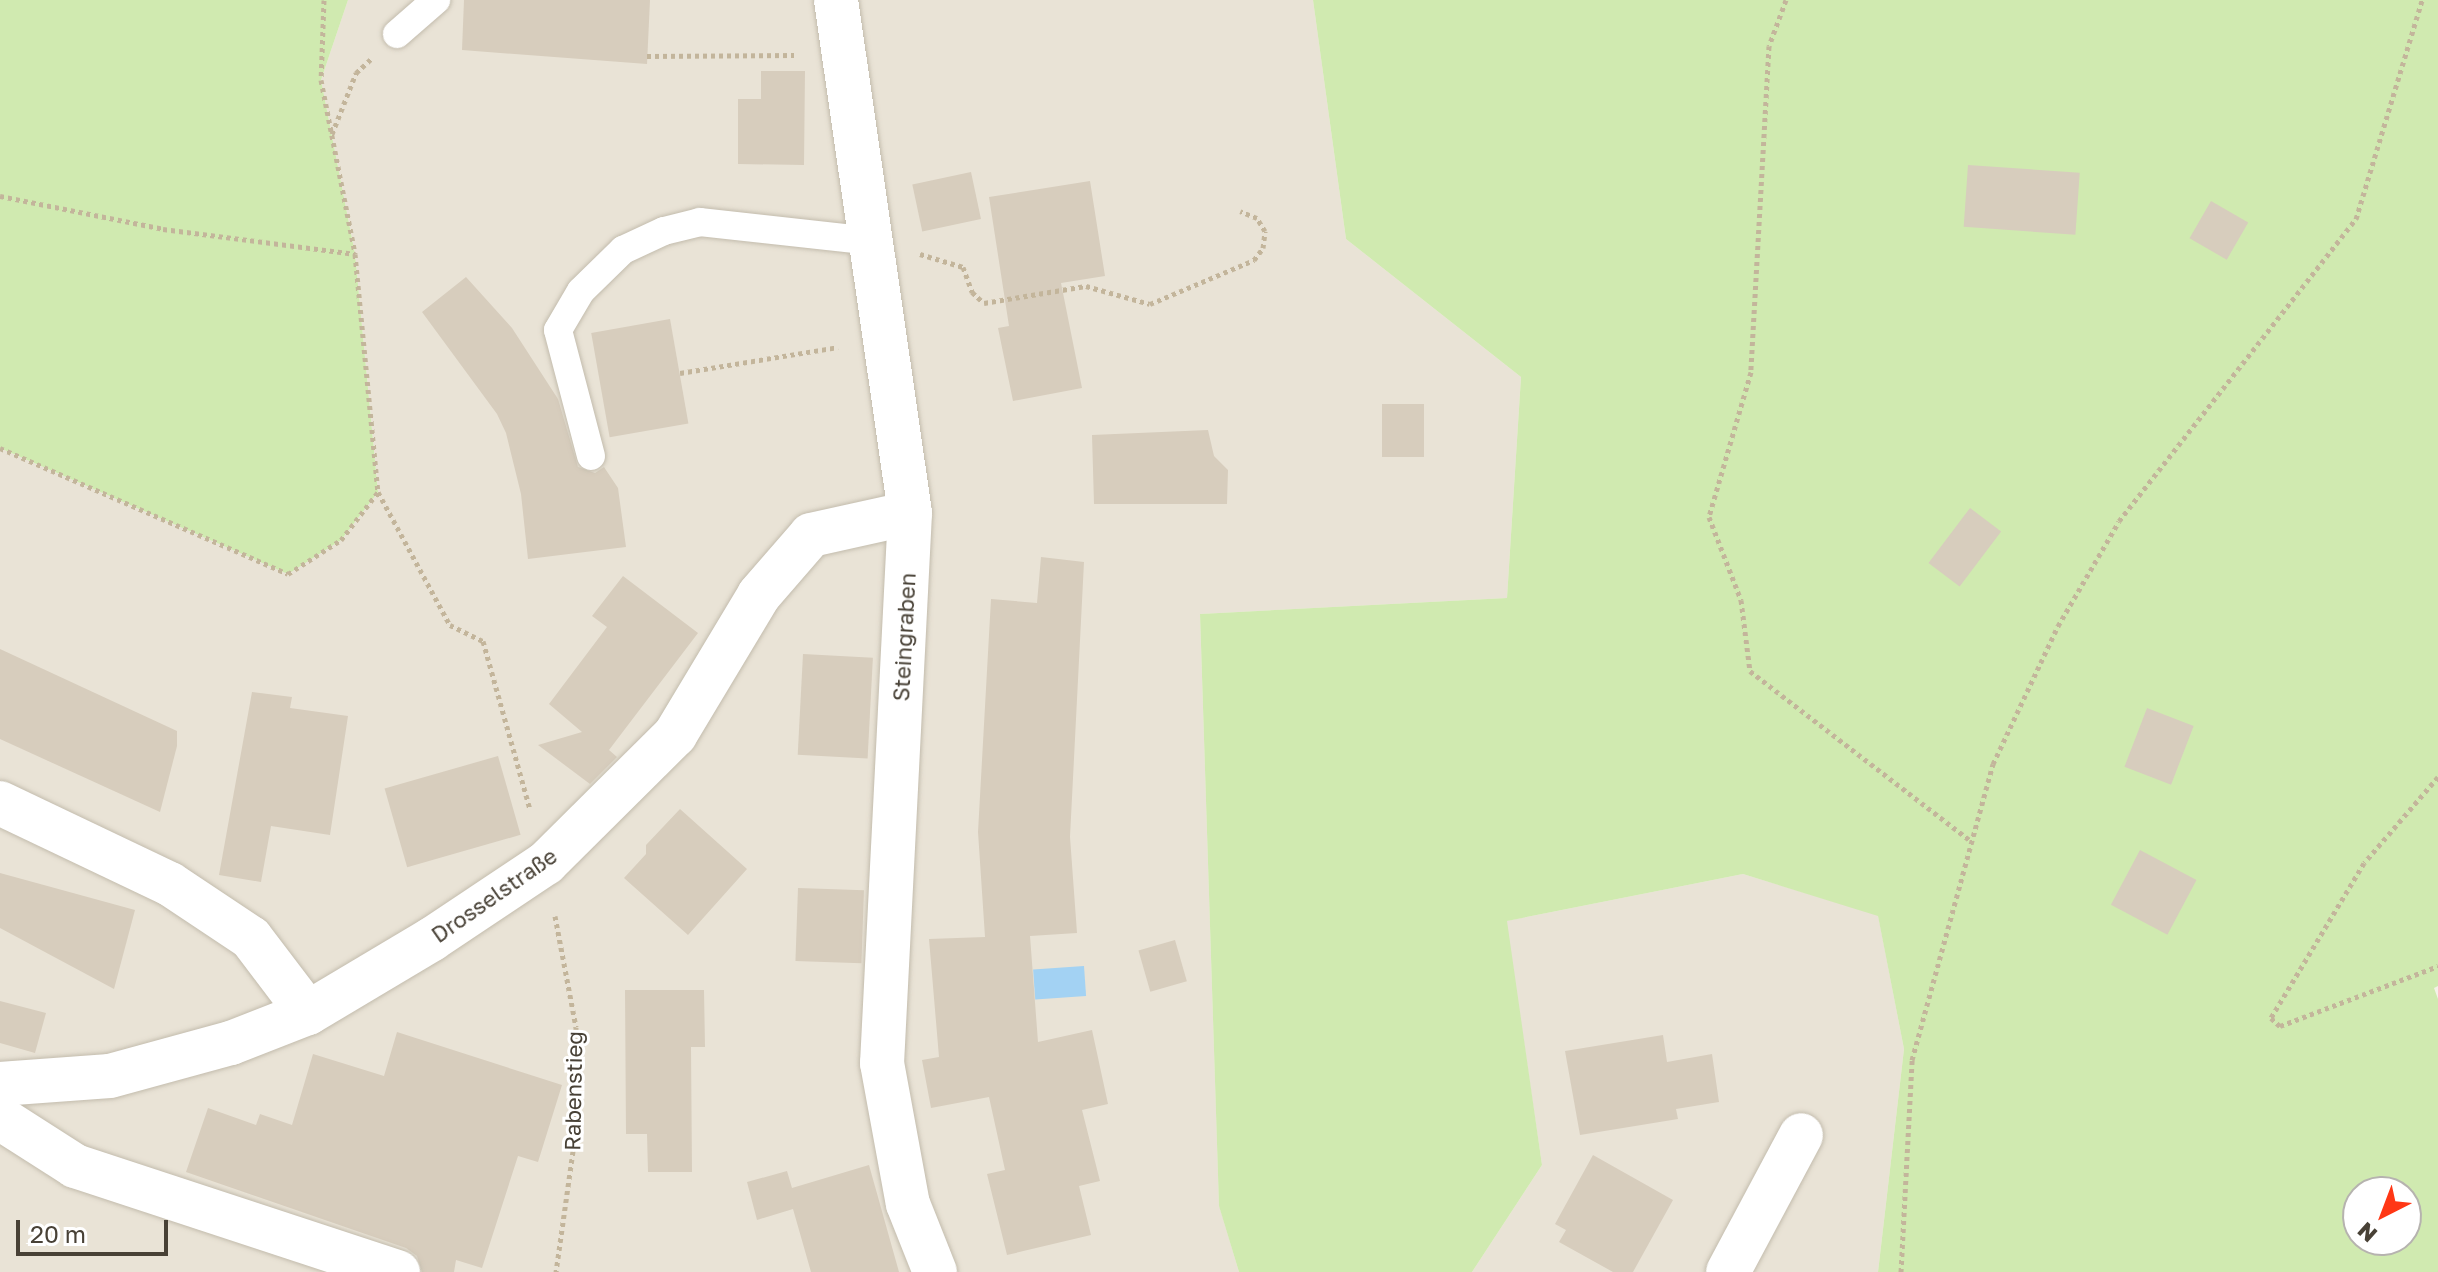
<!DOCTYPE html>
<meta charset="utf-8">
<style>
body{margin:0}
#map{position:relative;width:2438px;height:1272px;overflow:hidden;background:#f5f1e8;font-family:"Golos Text",sans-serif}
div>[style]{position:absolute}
.residential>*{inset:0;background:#e9e3d6}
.green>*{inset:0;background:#d0eab0}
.water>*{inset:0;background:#a3d2f3;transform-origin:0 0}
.building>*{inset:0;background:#d7cdbd;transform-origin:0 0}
.path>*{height:5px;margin-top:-2.5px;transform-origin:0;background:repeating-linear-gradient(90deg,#c3b59b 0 4px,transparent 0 8px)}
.roads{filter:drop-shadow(0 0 2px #c3bcad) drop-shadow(0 0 2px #c3bcad)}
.lane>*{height:28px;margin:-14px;padding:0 14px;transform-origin:14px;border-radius:14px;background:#fff}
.street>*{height:44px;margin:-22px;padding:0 22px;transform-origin:22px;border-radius:22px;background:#fff}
span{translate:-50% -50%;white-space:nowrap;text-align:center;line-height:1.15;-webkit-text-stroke:6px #fff;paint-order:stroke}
.street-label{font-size:22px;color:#484136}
.north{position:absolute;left:2342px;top:1176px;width:80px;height:80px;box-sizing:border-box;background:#fff;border:2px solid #b6b3af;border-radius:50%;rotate:222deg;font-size:22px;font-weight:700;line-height:32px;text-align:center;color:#484136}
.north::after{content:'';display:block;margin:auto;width:28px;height:36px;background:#ff3715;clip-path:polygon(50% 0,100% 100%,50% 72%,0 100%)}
.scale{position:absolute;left:16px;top:1220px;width:152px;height:36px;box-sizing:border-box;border:4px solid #484136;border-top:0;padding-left:10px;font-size:24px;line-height:28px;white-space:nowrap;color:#484136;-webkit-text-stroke:6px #fff;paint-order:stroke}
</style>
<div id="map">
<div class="residential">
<i style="clip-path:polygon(348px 0,1313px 0,1346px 239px,1521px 377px,1507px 598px,1200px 614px,1219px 1205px,1239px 1272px,0 1272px,0 448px,287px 573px,341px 540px,378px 491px,355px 254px,321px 80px)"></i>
<i style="clip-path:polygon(1743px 874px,1878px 915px,1904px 1049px,1878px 1272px,1472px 1272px,1542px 1165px,1506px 921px)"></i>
</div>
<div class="green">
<i style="clip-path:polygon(0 0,348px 0,321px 80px,355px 254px,378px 492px,341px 540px,288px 574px,0 448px)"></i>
<i style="clip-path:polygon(evenodd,1313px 0,2438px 0,2438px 986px,2434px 988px,2438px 999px,2438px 1272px,1878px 1272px,1904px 1049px,1878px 916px,1743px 874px,1507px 921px,1542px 1165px,1472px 1272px,1239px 1272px,1219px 1206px,1200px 614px,1507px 598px,1521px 377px,1346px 239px,1313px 0,2358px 1192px,2406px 1192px,2406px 1240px,2358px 1240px,2358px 1192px)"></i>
</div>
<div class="water">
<i style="left:1084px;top:966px;width:30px;height:51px;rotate:86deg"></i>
</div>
<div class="building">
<i style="clip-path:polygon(464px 0,650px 0,647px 64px,462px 50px)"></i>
<i style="clip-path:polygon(761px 71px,805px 71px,804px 165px,738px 164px,738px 99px,761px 99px)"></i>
<i style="left:1968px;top:165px;width:112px;height:62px;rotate:4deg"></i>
<i style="left:971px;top:172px;width:48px;height:60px;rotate:78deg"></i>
<i style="clip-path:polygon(1090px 181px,1105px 276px,1061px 283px,1082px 388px,1013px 401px,998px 328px,1009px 326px,989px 197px)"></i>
<i style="left:2211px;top:201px;width:43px;height:43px;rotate:30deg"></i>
<i style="clip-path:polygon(466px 277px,512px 328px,558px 399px,578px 467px,595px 473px,604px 467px,618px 488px,626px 547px,528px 559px,521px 494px,506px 433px,497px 414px,422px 312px)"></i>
<i style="left:670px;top:319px;width:106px;height:80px;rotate:80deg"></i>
<i style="left:1382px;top:404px;width:42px;height:53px"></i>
<i style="clip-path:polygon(1208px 430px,1214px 456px,1228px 470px,1227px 504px,1094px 504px,1092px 435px)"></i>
<i style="left:1970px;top:508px;width:39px;height:69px;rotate:37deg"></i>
<i style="clip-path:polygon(1041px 557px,1084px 562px,1070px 837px,1077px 933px,1030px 936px,1038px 1042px,1092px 1030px,1108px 1104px,1082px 1110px,1100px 1181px,1079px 1186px,1091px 1235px,1007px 1255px,987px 1174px,1005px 1170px,989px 1097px,931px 1108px,922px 1060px,939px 1057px,929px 939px,985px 937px,978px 832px,991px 599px,1037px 603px)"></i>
<i style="clip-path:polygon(623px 576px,698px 633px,609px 750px,617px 757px,590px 784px,538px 745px,582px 732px,549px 704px,607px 627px,592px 616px)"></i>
<i style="clip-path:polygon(0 649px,177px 731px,177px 746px,160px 812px,0 739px)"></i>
<i style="left:803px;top:654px;width:70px;height:101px;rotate:3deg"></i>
<i style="clip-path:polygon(252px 692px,292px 697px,290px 708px,348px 716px,330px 835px,271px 826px,261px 882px,219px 875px)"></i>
<i style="left:2147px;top:708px;width:50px;height:63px;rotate:21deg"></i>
<i style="left:498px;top:756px;width:82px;height:118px;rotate:74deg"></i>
<i style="clip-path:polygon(680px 809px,747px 869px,688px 935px,624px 878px,646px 854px,646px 845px)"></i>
<i style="left:2140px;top:850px;width:64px;height:62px;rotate:28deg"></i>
<i style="clip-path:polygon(0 873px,135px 910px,114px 989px,0 928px)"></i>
<i style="left:798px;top:888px;width:66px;height:73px;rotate:2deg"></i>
<i style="left:1175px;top:940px;width:43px;height:38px;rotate:74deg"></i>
<i style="clip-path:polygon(625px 990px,704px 990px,705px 1047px,691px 1047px,692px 1172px,648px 1172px,647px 1134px,626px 1134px)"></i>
<i style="clip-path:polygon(0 1001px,46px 1013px,35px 1053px,0 1043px)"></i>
<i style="clip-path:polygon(397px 1032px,562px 1085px,538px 1162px,518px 1156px,482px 1268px,456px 1260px,454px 1272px,422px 1272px,417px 1256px,406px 1248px,186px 1172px,208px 1108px,256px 1125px,260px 1114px,292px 1125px,313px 1054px,384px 1076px)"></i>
<i style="clip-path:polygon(1663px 1035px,1667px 1062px,1712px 1054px,1719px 1102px,1676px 1109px,1678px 1119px,1580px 1135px,1565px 1051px)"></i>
<i style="clip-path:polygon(1593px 1155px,1673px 1200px,1633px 1272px,1613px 1272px,1559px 1242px,1566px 1230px,1555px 1224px)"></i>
<i style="clip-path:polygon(869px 1165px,899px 1272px,811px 1272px,793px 1209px,757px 1220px,747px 1182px,787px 1171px,792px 1188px)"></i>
</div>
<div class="path">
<i style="left:324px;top:0;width:80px;rotate:92.1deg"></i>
<i style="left:321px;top:80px;width:177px;rotate:78.9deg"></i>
<i style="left:355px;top:254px;width:239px;rotate:84.5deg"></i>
<i style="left:378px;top:492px;width:151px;rotate:61.6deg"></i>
<i style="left:450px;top:625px;width:37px;rotate:26deg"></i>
<i style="left:483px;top:641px;width:174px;rotate:74.4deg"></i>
<i style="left:1786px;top:0;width:49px;rotate:110.3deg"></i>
<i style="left:1769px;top:46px;width:326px;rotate:93.2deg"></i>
<i style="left:1751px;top:372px;width:151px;rotate:106.2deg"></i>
<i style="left:1709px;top:517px;width:89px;rotate:68.9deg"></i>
<i style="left:1741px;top:600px;width:72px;rotate:82.8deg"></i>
<i style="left:1750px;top:671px;width:280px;rotate:37.6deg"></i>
<i style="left:647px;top:56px;width:147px;rotate:-0.4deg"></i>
<i style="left:332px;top:134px;width:66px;rotate:-68.5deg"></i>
<i style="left:356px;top:73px;width:21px;rotate:-43deg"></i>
<i style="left:0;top:196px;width:166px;rotate:11.4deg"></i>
<i style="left:163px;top:229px;width:194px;rotate:7.4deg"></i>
<i style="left:920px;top:254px;width:45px;rotate:16.8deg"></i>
<i style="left:963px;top:267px;width:27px;rotate:70deg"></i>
<i style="left:972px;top:292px;width:16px;rotate:43deg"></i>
<i style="left:984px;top:303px;width:103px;rotate:-9.5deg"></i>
<i style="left:1086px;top:286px;width:66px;rotate:15.7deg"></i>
<i style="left:1150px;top:304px;width:113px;rotate:-22.9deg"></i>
<i style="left:1254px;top:260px;width:15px;rotate:-53deg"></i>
<i style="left:1263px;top:248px;width:17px;rotate:-83deg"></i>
<i style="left:1265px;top:231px;width:15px;rotate:-122deg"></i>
<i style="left:1257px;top:218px;width:18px;rotate:-158deg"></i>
<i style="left:680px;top:373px;width:160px;rotate:-9.3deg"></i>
<i style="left:0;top:448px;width:314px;rotate:23.6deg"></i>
<i style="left:288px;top:574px;width:63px;rotate:-32.7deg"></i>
<i style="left:341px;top:540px;width:61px;rotate:-52.4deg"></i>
<i style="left:2438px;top:777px;width:113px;rotate:130.7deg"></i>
<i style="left:2364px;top:863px;width:181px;rotate:121deg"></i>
<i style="left:2271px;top:1018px;width:12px;rotate:42deg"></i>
<i style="left:2280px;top:1026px;width:169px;rotate:-20.8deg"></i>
<i style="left:555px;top:916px;width:113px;rotate:79.3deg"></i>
<i style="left:576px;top:1027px;width:124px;rotate:91.4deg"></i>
<i style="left:573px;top:1151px;width:122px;rotate:98deg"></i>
<i style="left:1901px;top:1272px;width:212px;rotate:-87deg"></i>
<i style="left:1912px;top:1060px;width:307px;rotate:-74.7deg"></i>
<i style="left:1993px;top:764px;width:153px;rotate:-64.8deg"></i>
<i style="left:2058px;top:626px;width:121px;rotate:-59.8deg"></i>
<i style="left:2119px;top:521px;width:384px;rotate:-51.9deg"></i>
<i style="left:2356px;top:219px;width:229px;rotate:-73.2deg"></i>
</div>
<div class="roads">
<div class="lane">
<i style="left:397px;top:34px;width:52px;rotate:-41.1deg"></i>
<i style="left:591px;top:456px;width:130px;rotate:-104.7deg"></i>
<i style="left:558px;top:330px;width:45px;rotate:-59.5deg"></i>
<i style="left:581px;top:291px;width:59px;rotate:-44.3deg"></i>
<i style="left:623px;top:250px;width:45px;rotate:-24.9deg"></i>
<i style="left:664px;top:231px;width:37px;rotate:-14deg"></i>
<i style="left:700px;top:222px;width:174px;rotate:6.3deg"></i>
</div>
<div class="street">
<i style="left:836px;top:0;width:518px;rotate:81.79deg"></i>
<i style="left:910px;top:513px;width:551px;rotate:92.91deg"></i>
<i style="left:882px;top:1063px;width:143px;rotate:79.6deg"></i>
<i style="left:908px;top:1204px;width:73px;rotate:68.3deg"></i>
<i style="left:0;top:803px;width:188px;rotate:25.5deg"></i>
<i style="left:170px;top:884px;width:97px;rotate:33.7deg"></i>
<i style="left:251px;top:938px;width:94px;rotate:52.8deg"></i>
<i style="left:0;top:1084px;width:110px;rotate:-4.2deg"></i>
<i style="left:110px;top:1076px;width:125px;rotate:-15.3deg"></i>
<i style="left:231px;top:1043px;width:83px;rotate:-21.3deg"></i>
<i style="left:308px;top:1013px;width:144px;rotate:-30.8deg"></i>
<i style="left:432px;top:939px;width:137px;rotate:-33.7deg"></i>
<i style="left:546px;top:863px;width:182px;rotate:-44.8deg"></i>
<i style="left:675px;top:735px;width:163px;rotate:-59deg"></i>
<i style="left:759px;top:595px;width:79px;rotate:-49.1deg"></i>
<i style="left:811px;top:535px;width:101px;rotate:-12.5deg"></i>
<i style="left:0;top:1118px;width:89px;rotate:32.6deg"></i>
<i style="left:75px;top:1166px;width:340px;rotate:18.2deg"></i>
<i style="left:1728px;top:1272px;width:155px;rotate:-61.9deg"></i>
</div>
</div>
<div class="street-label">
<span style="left:904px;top:637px;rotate:-87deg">Steingraben</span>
<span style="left:494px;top:895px;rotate:-35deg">Drosselstraße</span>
<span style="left:573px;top:1091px;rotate:-89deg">Rabenstieg</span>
</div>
<div class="north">N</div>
<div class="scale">20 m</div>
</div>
